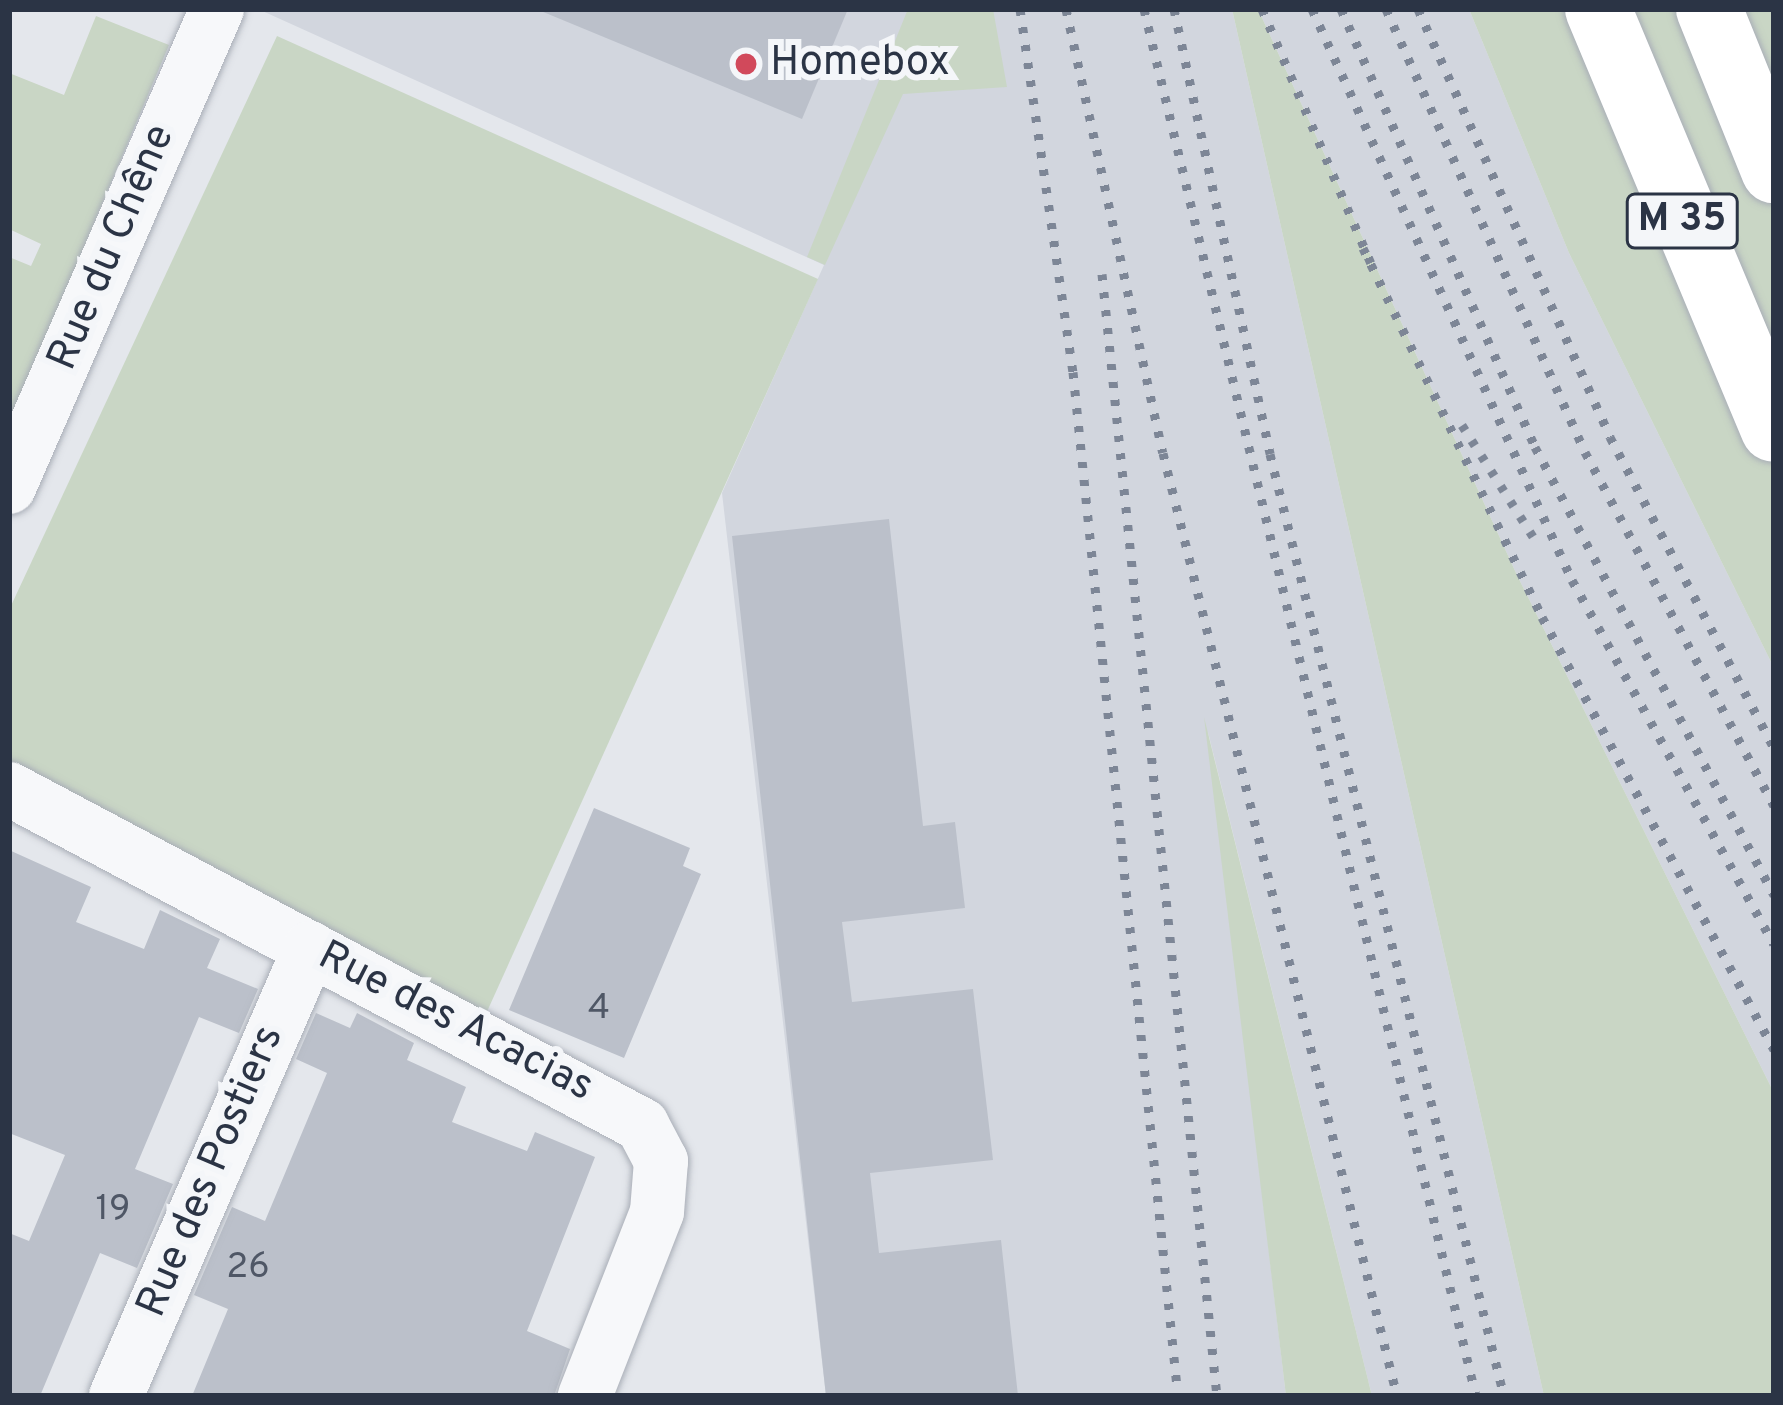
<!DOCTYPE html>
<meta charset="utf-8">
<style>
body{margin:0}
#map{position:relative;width:1783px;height:1405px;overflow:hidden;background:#e4e7ec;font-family:Overpass,sans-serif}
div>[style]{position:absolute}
.built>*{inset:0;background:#d2d6de}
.green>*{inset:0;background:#c9d6c5}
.building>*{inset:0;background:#bbc0ca}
.roads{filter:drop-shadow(0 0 3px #a9aeb7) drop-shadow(0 0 3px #a9aeb7)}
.minor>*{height:54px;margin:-27px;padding:0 27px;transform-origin:27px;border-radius:27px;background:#f7f8fa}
.trunk>*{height:66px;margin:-33px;padding:0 33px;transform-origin:33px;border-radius:33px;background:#fff}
.rail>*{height:9px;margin-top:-4.5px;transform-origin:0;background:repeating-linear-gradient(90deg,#7d8696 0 6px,transparent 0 18px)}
.dots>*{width:33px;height:33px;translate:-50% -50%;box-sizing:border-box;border:6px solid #f4f6f9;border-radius:50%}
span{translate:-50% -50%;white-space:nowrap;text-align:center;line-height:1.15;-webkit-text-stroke:12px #f4f6f9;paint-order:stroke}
.number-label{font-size:36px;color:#4f5766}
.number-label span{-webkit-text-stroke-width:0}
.shield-label span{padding:3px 9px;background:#f4f6f9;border:3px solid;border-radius:9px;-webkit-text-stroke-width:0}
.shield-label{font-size:39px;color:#2b3445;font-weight:700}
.poi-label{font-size:42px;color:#2b3445}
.left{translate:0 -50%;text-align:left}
.street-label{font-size:42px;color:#2b3445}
.frame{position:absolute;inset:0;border:12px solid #2b3445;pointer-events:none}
</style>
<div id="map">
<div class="built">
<i style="clip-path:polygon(258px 9px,1232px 9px,1544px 1396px,1372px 1396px,1208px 732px,1286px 1396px,826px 1396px,722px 493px,824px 265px)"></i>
<i style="clip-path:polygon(1258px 9px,1469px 9px,1569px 253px,1774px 668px,1774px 1093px,1516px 573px)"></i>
</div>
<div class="green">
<i style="clip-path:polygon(908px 9px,993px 9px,1007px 87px,903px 94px,825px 265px,807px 257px)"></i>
<i style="clip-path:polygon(1232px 9px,1258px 9px,1516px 573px,1774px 1093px,1774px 1396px,1544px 1396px)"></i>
<i style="clip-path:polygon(1469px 9px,1774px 9px,1774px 668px,1569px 253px)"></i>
<i style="clip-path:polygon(96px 16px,169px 45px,9px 425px,9px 257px,31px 266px,41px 244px,9px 229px,9px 73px,64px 95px)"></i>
<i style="clip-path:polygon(277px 36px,818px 279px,485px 1016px,9px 769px,9px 610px)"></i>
<i style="clip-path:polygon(1204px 717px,1372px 1396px,1286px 1396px)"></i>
</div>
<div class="building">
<i style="clip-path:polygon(536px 9px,848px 9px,802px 119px)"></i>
<i style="clip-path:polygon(889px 519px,923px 826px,955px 822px,965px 908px,842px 922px,852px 1002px,973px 989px,993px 1160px,870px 1173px,879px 1253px,1001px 1240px,1018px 1396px,826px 1396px,732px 536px)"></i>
<i style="clip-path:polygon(594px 808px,690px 848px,683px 866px,701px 874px,624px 1058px,509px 1010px)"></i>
<i style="clip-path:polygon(9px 850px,91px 887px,76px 922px,144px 949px,160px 910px,220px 939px,207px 968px,258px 989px,239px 1033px,199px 1017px,135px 1169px,173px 1184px,137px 1268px,100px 1253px,40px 1396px,9px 1396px,9px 1233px,29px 1241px,65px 1155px,9px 1133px)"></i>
<i style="clip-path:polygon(316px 1013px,350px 1028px,357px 1013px,414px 1043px,407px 1060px,466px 1087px,452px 1122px,527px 1151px,535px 1132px,595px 1157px,527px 1331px,570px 1349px,554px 1396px,192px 1396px,228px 1309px,194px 1295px,232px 1207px,265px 1221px,327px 1073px,296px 1059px)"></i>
</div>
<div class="roads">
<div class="minor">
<i style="left:9px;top:487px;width:521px;rotate:-66.48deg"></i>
<i style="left:9px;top:789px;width:717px;rotate:27.96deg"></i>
<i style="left:642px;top:1125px;width:41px;rotate:62.2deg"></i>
<i style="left:661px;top:1161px;width:51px;rotate:94.5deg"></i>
<i style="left:657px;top:1212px;width:198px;rotate:111.4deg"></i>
<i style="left:116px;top:1396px;width:488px;rotate:-66.6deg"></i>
</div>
<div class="trunk">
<i style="left:1598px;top:9px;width:455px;rotate:67.3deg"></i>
<i style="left:1709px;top:9px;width:174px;rotate:68deg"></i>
</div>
</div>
<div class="rail">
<i style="left:1020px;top:9px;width:367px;rotate:81.7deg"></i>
<i style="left:1073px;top:372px;width:1029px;rotate:84.15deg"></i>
<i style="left:1066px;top:9px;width:454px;rotate:77.7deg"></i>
<i style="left:1163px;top:453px;width:972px;rotate:76.06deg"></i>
<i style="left:1144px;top:9px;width:1426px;rotate:76.54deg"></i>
<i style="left:1174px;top:9px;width:455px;rotate:77.8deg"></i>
<i style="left:1270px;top:454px;width:971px;rotate:76.05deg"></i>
<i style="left:1262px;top:9px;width:276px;rotate:66.8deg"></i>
<i style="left:1312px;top:9px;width:627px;rotate:65.52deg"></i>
<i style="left:1572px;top:580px;width:416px;rotate:61deg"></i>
<i style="left:1341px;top:9px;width:479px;rotate:66.1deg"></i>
<i style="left:1535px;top:447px;width:508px;rotate:61.92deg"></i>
<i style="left:1386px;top:9px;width:486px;rotate:65.8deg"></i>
<i style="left:1585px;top:452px;width:401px;rotate:61.9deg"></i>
<i style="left:1418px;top:9px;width:469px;rotate:65.8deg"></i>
<i style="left:1610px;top:437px;width:352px;rotate:62.2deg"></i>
<i style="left:1363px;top:248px;width:410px;rotate:64.1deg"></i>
<i style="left:1542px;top:617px;width:491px;rotate:61.8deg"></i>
<i style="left:1102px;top:274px;width:1128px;rotate:84.15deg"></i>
<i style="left:1462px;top:425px;width:143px;rotate:57.5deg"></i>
</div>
<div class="dots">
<i style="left:746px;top:64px;background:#d1495b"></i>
</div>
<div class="number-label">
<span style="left:599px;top:1010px">4</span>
<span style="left:113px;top:1211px">19</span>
<span style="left:248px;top:1269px">26</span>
</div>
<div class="shield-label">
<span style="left:1682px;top:221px">M 35</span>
</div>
<div class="poi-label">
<span class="left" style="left:770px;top:64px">Homebox</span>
</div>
<div class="street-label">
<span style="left:113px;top:248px;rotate:-67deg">Rue du Chêne</span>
<span style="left:455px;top:1023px;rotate:27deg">Rue des Acacias</span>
<span style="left:212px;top:1172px;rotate:-67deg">Rue des Postiers</span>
</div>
<div class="frame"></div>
</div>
